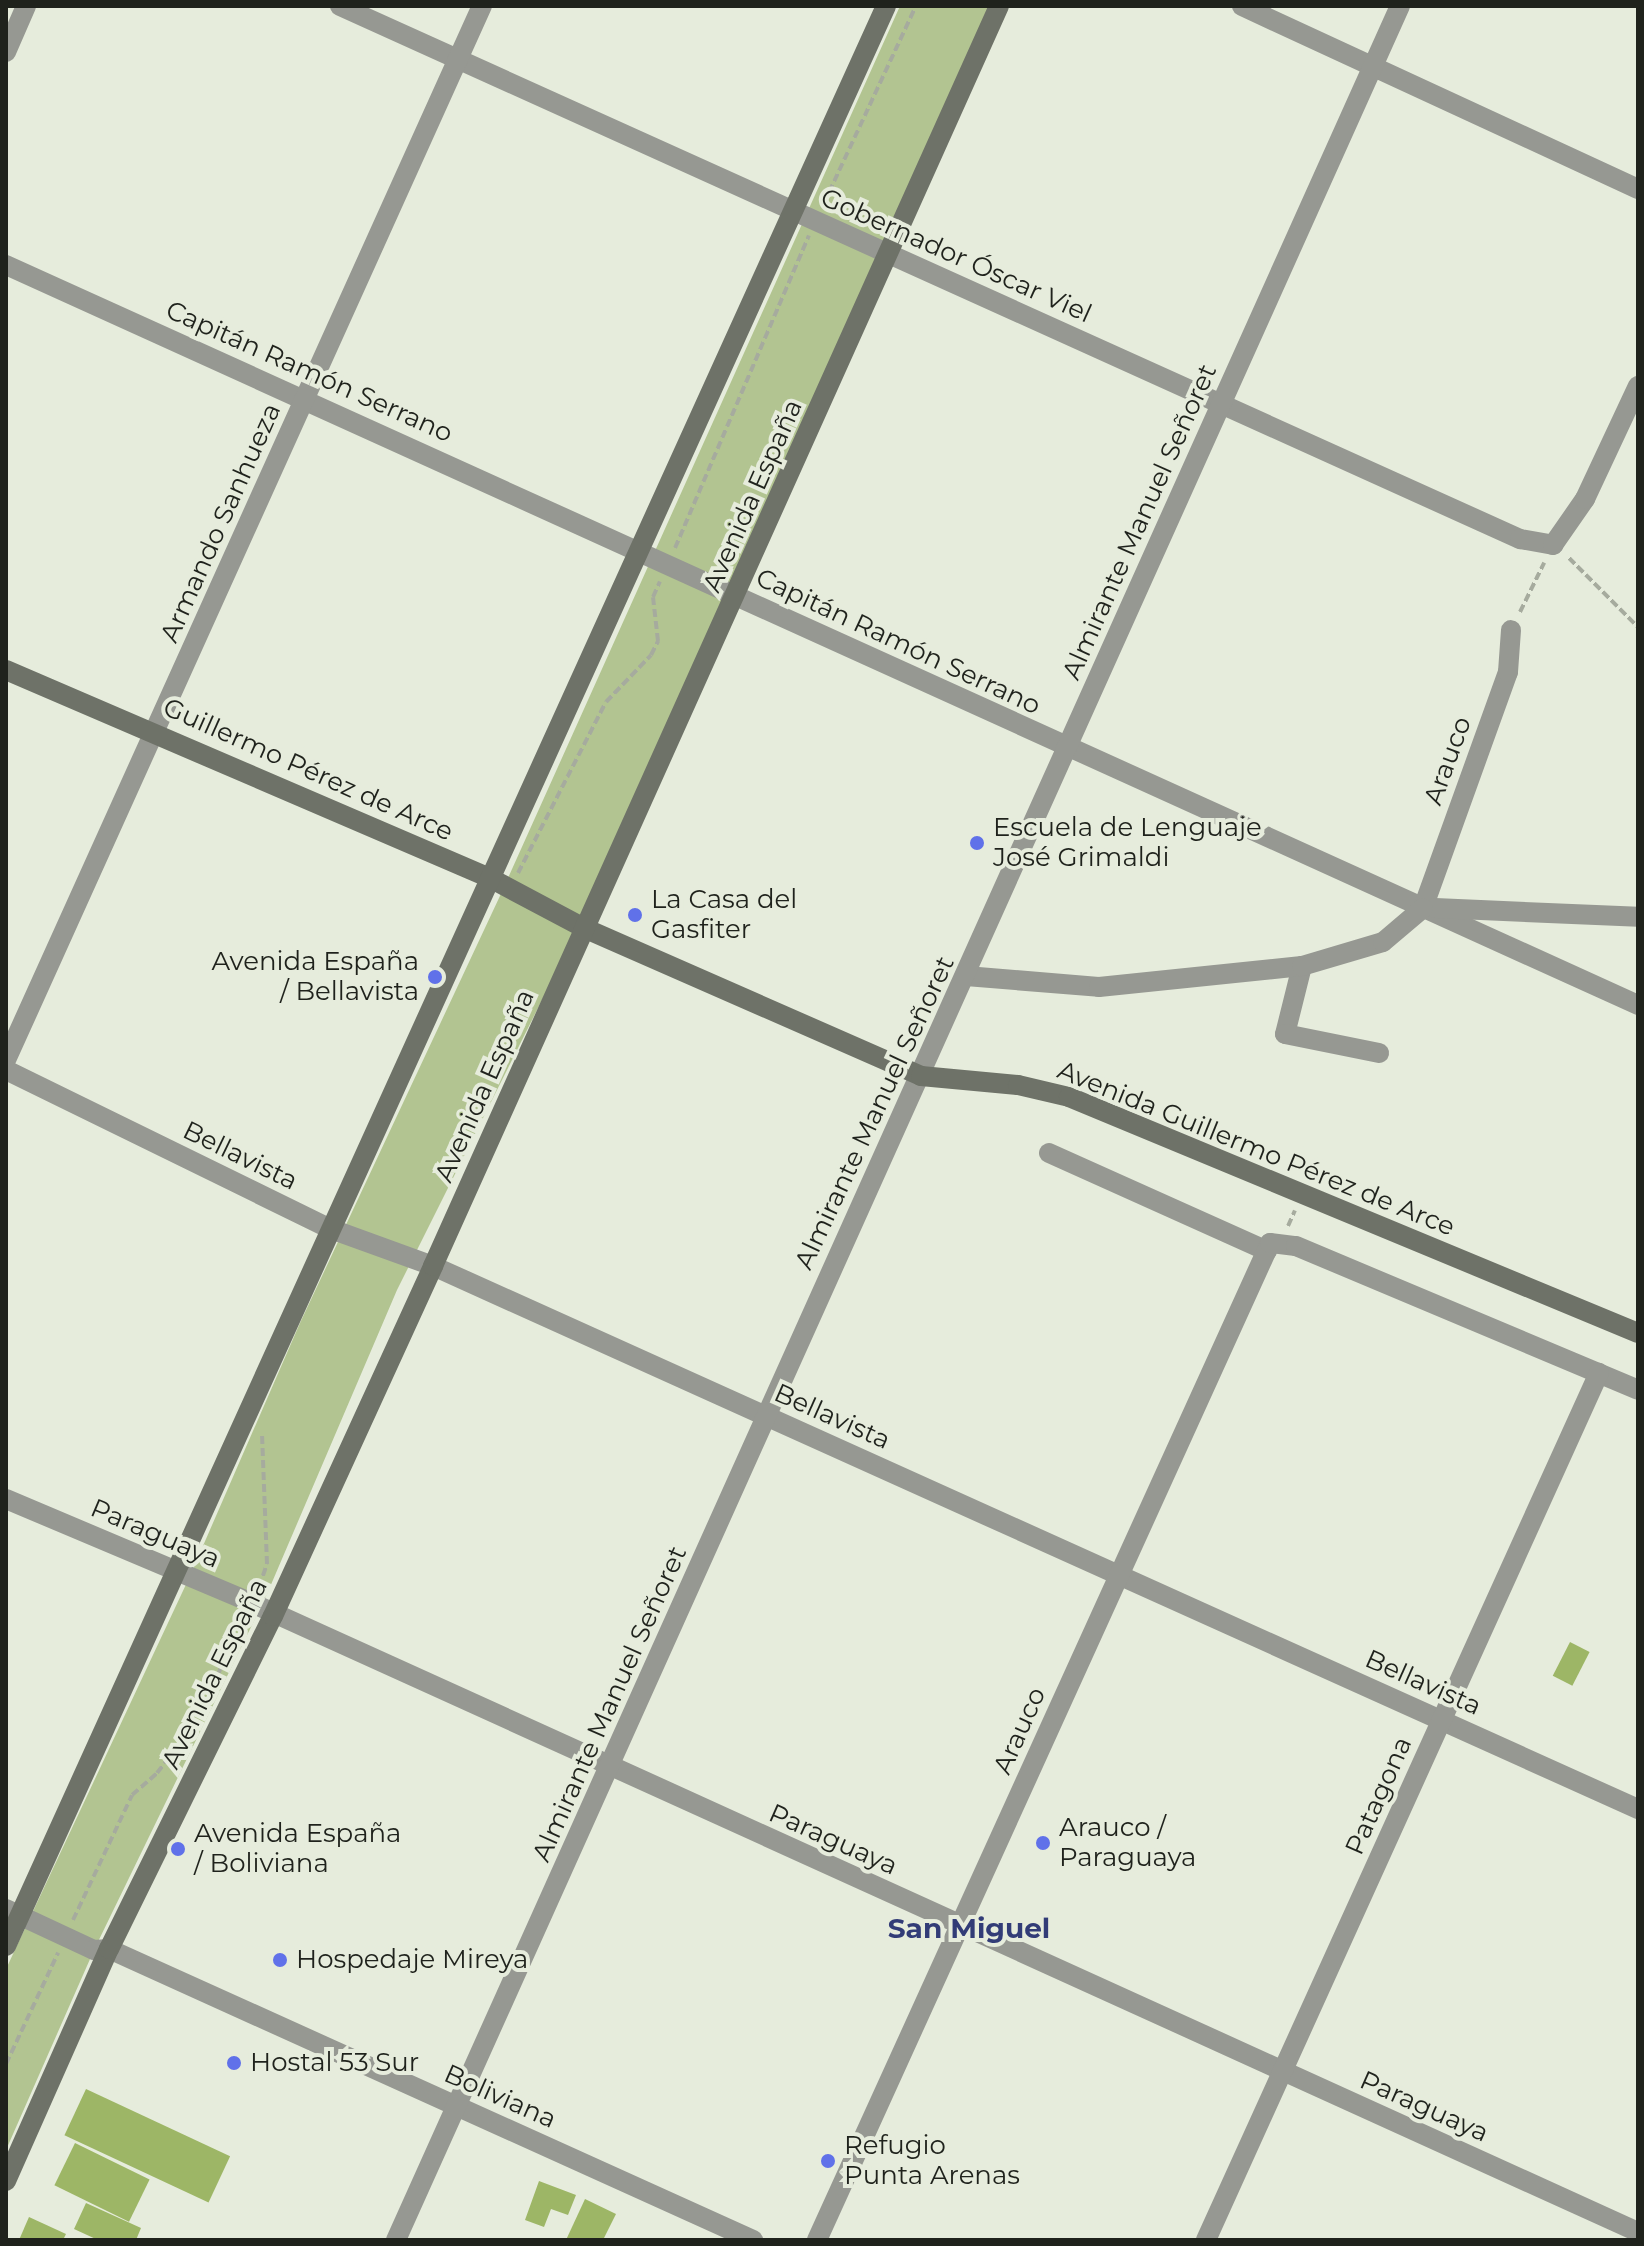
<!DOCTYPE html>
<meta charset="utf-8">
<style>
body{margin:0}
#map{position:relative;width:1644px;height:2246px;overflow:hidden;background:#e6ecdc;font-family:Montserrat,sans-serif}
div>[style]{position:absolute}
.green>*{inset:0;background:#b2c491}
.building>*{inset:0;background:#9db666;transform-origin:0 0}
.path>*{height:4px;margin-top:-2px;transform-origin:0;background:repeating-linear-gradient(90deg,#a6ab9e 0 8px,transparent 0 12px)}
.street>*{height:20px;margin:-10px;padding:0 10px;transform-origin:10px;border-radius:10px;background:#969892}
.secondary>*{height:20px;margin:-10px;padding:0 10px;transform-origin:10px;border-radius:10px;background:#6e7268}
.dots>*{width:22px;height:22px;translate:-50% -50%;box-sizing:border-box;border:4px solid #e6ecdc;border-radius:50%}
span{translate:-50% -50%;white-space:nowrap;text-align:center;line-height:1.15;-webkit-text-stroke:8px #e6ecdc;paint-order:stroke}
.street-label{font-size:26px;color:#1f221c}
.poi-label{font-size:26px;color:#1f221c}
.left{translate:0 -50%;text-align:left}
.right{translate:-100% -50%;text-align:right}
.neighbourhood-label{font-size:28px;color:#323c77;font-weight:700}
.frame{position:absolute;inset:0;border:8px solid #1f221c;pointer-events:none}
</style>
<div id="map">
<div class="green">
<i style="clip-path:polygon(900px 6px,993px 6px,579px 926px,397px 1290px,267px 1594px,94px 1950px,6px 2150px,6px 1969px,189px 1578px,300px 1323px,499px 898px)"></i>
</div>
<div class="building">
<i style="left:1570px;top:1642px;width:22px;height:38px;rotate:27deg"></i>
<i style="left:86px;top:2089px;width:159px;height:51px;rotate:25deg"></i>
<i style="left:75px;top:2143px;width:83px;height:47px;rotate:26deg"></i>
<i style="clip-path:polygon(539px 2181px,576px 2195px,568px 2215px,551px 2209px,544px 2227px,525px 2220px)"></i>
<i style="clip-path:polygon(585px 2199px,616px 2214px,603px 2240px,566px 2240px)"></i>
<i style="clip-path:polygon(86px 2203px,141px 2228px,136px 2240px,98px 2240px,74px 2229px)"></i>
<i style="clip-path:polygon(29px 2217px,66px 2234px,63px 2240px,19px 2240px)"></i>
</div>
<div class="path">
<i style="left:824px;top:203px;width:217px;rotate:-65deg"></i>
<i style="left:675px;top:548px;width:340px;rotate:-66.8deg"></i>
<i style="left:1569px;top:558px;width:98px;rotate:45deg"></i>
<i style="left:1520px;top:612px;width:55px;rotate:-63.9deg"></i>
<i style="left:518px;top:873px;width:192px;rotate:-62.8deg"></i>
<i style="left:606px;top:702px;width:65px;rotate:-46.2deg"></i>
<i style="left:651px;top:655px;width:16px;rotate:-63deg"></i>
<i style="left:658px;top:641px;width:44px;rotate:-96.5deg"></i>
<i style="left:653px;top:597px;width:17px;rotate:-66deg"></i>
<i style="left:1288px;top:1226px;width:17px;rotate:-66deg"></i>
<i style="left:259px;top:1587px;width:24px;rotate:-71deg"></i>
<i style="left:267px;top:1564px;width:130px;rotate:-92.2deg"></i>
<i style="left:73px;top:1920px;width:138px;rotate:-64.7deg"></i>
<i style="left:132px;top:1795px;width:33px;rotate:-41deg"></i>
<i style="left:157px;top:1773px;width:58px;rotate:-52deg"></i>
<i style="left:193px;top:1727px;width:117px;rotate:-64.7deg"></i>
<i style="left:6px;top:2064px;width:123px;rotate:-64.9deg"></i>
</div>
<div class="street">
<i style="left:340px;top:6px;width:1295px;rotate:24.31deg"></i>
<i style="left:1520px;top:539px;width:34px;rotate:10deg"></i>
<i style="left:1553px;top:545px;width:56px;rotate:-55.2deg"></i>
<i style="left:1585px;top:499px;width:125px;rotate:-64.9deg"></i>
<i style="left:1242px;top:6px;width:436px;rotate:24.8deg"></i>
<i style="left:6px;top:52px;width:50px;rotate:-66.5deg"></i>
<i style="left:6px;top:265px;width:1792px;rotate:24.39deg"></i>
<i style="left:1423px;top:908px;width:251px;rotate:-70.2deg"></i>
<i style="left:1508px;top:672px;width:42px;rotate:-85.9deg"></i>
<i style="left:1435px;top:908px;width:203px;rotate:2.5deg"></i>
<i style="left:1302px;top:966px;width:70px;rotate:104deg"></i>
<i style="left:1285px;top:1034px;width:96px;rotate:11.4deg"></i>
<i style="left:966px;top:976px;width:133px;rotate:4.7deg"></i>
<i style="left:1099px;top:987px;width:204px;rotate:-5.9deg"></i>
<i style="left:1302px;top:966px;width:84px;rotate:-16.5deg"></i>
<i style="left:1383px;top:942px;width:52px;rotate:-40.4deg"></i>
<i style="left:6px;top:1060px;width:1156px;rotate:-65.7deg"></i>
<i style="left:6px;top:1070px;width:362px;rotate:26.1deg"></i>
<i style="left:331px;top:1229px;width:109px;rotate:19.9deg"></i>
<i style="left:433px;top:1266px;width:1322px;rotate:24.26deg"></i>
<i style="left:1049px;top:1153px;width:239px;rotate:24.2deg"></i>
<i style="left:6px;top:1499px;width:267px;rotate:22.9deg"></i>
<i style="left:252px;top:1603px;width:1522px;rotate:24.41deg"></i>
<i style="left:6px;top:1909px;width:97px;rotate:25deg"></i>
<i style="left:94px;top:1950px;width:15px;rotate:-4deg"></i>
<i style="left:109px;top:1949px;width:707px;rotate:24.32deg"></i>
<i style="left:396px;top:2240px;width:2449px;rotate:-65.8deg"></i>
<i style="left:817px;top:2240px;width:1095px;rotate:-65.56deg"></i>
<i style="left:1270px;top:1243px;width:26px;rotate:7deg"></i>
<i style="left:1296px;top:1246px;width:371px;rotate:22.8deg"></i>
<i style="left:1206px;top:2240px;width:952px;rotate:-65.62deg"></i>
</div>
<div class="secondary">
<i style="left:6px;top:670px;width:527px;rotate:23.26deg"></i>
<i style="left:490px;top:878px;width:106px;rotate:28deg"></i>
<i style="left:584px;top:928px;width:368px;rotate:23.7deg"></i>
<i style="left:921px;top:1076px;width:97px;rotate:5.3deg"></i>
<i style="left:1018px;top:1085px;width:52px;rotate:13.2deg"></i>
<i style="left:1069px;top:1097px;width:616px;rotate:22.53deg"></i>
<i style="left:6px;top:1946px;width:2130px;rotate:-65.6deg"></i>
<i style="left:6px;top:2181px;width:254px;rotate:-66.1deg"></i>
<i style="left:109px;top:1949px;width:371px;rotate:-63.8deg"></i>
<i style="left:273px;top:1616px;width:385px;rotate:-65.4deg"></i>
<i style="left:433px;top:1266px;width:1381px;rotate:-65.81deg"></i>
</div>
<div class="dots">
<i style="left:977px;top:843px;background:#6071e9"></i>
<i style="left:635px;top:915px;background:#6071e9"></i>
<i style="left:435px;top:977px;background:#6071e9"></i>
<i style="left:1043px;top:1843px;background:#6071e9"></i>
<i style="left:178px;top:1849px;background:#6071e9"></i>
<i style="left:280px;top:1960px;background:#6071e9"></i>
<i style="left:234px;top:2063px;background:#6071e9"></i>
<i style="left:828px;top:2161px;background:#6071e9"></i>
</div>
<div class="street-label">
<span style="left:956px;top:256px;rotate:24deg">Gobernador Óscar Viel</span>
<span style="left:309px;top:372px;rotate:24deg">Capitán Ramón Serrano</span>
<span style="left:753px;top:496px;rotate:-66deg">Avenida España</span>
<span style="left:1140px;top:522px;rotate:-66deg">Almirante Manuel Señoret</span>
<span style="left:221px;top:523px;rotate:-66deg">Armando Sanhueza</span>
<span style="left:898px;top:642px;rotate:25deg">Capitán Ramón Serrano</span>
<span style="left:1448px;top:761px;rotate:-70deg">Arauco</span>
<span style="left:308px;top:770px;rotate:24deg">Guillermo Pérez de Arce</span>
<span style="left:485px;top:1086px;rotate:-66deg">Avenida España</span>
<span style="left:875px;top:1113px;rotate:-65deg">Almirante Manuel Señoret</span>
<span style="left:1256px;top:1149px;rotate:22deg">Avenida Guillermo Pérez de Arce</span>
<span style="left:240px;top:1156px;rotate:26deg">Bellavista</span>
<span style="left:832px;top:1417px;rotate:24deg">Bellavista</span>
<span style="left:155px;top:1534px;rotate:23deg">Paraguaya</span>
<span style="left:215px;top:1674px;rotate:-64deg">Avenida España</span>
<span style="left:1423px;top:1683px;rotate:24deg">Bellavista</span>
<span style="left:610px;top:1704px;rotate:-66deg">Almirante Manuel Señoret</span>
<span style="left:1020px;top:1731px;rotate:-66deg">Arauco</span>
<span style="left:1379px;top:1796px;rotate:-66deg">Patagona</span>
<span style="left:833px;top:1840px;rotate:24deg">Paraguaya</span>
<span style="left:500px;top:2097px;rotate:24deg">Boliviana</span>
<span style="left:1424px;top:2107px;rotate:24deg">Paraguaya</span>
</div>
<div class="poi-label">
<span class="left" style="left:993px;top:843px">Escuela de Lenguaje<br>José Grimaldi</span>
<span class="left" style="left:651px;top:915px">La Casa del<br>Gasfiter</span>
<span class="right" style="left:419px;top:977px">Avenida España<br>/ Bellavista</span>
<span class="left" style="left:1059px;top:1843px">Arauco /<br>Paraguaya</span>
<span class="left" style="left:194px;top:1849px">Avenida España<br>/ Boliviana</span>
<span class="left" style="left:296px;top:1960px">Hospedaje Mireya</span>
<span class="left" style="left:250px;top:2063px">Hostal 53 Sur</span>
<span class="left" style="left:844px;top:2161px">Refugio<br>Punta Arenas</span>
</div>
<div class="neighbourhood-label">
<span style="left:969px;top:1928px">San Miguel</span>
</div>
<div class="frame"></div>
</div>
